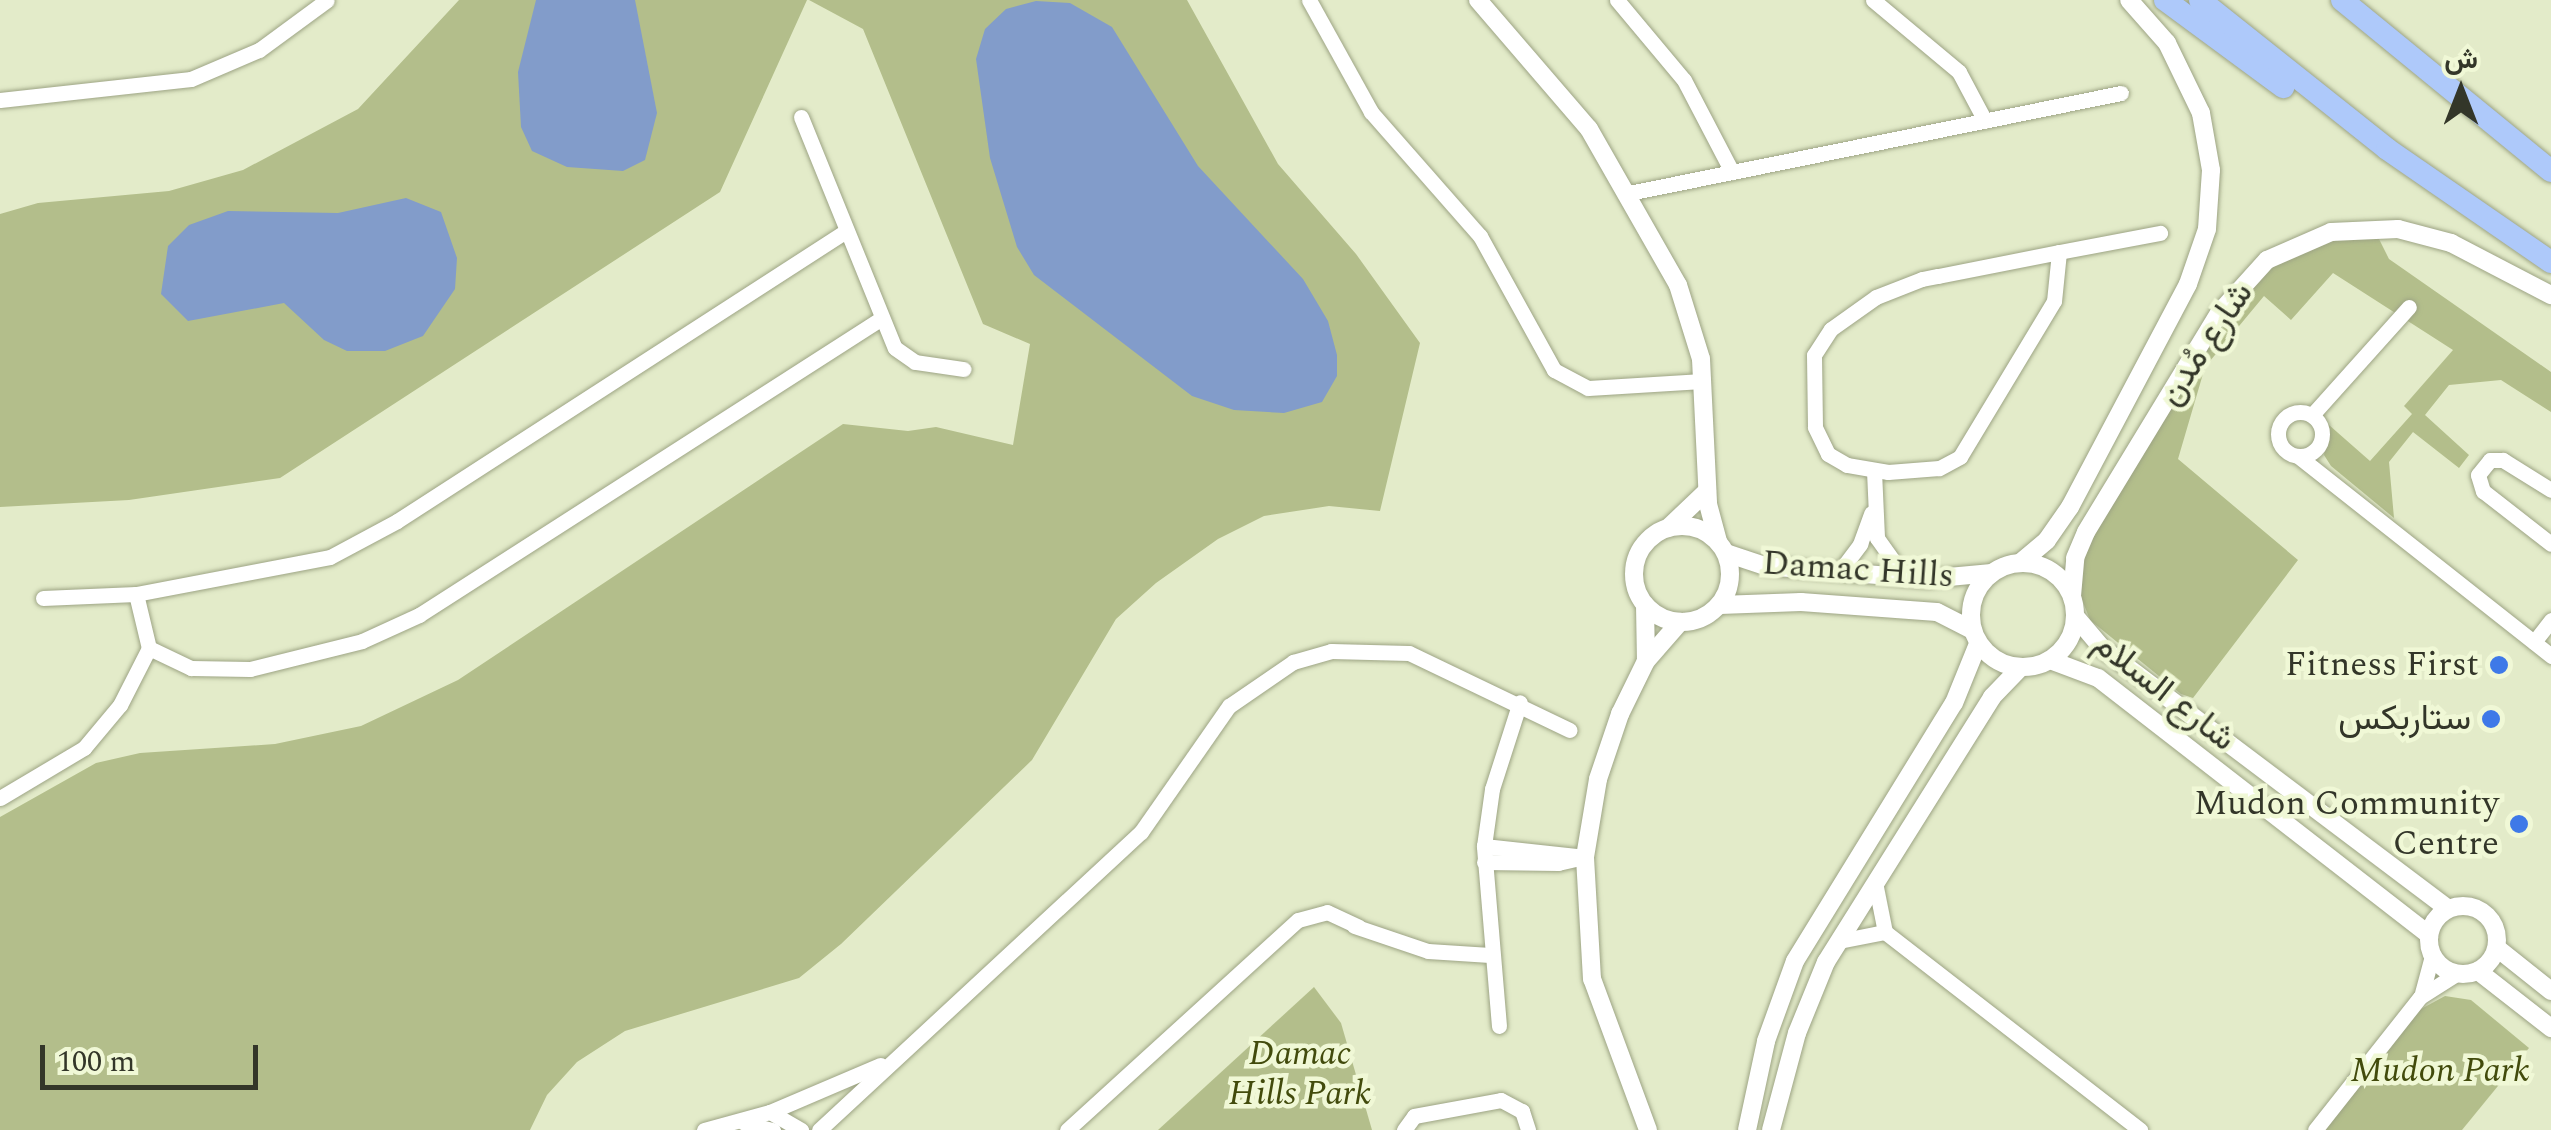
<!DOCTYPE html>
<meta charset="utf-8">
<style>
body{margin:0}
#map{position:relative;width:2551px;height:1130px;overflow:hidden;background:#e3ebc9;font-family:Spectral,Vazirmatn,serif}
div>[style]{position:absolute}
.green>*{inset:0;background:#b3be8b}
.water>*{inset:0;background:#829cca}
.roads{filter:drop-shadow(0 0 2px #9da484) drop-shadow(0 0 2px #9da484)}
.minor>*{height:15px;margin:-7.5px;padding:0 7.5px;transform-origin:7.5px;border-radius:7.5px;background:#fff}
.minor>.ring{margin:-7.5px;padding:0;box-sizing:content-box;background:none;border:15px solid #fff;border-radius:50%}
.tertiary>*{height:18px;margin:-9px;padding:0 9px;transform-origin:9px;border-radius:9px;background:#fff}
.tertiary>.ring{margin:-9px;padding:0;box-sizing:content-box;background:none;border:18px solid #fff;border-radius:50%}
.primary>*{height:22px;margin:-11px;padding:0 11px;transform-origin:11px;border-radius:11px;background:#aec9fa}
.dots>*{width:28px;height:28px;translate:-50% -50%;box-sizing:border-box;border:5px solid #f0f8d6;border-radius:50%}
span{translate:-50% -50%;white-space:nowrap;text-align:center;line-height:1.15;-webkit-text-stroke:9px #f0f8d6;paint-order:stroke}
.street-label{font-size:35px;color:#333629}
.poi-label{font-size:35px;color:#333629}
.right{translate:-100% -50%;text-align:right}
.park-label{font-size:35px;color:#424b0c;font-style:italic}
.north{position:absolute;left:2411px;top:40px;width:100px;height:100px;-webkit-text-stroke:8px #f0f8d6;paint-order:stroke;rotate:0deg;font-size:28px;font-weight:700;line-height:40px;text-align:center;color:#333629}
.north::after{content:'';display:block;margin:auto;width:35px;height:45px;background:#333629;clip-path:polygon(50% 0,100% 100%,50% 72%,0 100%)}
.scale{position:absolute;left:40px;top:1045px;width:218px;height:45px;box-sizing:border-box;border:5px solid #333629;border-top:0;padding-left:12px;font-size:30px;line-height:35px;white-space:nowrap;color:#333629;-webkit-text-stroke:8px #f0f8d6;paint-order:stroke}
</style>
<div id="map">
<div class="green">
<i style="clip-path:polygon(459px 0,807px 0,720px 192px,280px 478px,129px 500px,0 507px,0 214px,38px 203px,169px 191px,243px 170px,358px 109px)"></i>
<i style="clip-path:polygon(809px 0,1187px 0,1278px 164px,1356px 254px,1420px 343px,1380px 511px,1329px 506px,1264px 516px,1218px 539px,1156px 583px,1116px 619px,1032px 760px,841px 944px,799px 978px,625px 1031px,577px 1062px,547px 1095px,530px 1130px,0 1130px,0 817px,96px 763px,140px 753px,275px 744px,361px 726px,458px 680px,843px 424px,908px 431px,936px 427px,1013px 445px,1030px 344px,983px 324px,863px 29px)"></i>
<i style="clip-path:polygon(2377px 235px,2389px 259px,2551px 372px,2551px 412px,2501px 380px,2449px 385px,2425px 415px,2469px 455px,2459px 468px,2413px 432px,2389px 462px,2394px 518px,2331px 466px,2324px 455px,2329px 425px,2370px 461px,2412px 414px,2404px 406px,2453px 350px,2333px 273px,2291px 320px,2264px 296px,2205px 367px,2178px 459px,2298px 560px,2193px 698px,2181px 694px,2090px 620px,2077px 587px,2080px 540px,2236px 289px,2302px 242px)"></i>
<i style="clip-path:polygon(1314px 987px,1341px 1023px,1372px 1130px,1158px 1130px)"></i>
<i style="clip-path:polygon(2445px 996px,2471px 1000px,2529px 1048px,2462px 1130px,2322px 1130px,2421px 1009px)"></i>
</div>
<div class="water">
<i style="clip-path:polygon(536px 0,635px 0,657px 113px,645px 160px,623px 171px,567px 167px,532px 151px,521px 127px,518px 72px)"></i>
<i style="clip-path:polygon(1036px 1px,1070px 3px,1112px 27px,1198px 166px,1303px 279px,1328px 321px,1337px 355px,1337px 376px,1322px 402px,1284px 413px,1234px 410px,1192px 396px,1034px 275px,1017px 247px,990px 158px,976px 59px,985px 29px,1006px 9px)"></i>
<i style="clip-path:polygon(406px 198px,441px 212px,457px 258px,455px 289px,423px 336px,385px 351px,347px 351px,324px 340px,284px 303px,188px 321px,161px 294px,168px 246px,189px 225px,228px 211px,338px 213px)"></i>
</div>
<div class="roads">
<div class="minor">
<i style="left:1309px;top:0;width:128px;rotate:61deg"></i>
<i style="left:1371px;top:112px;width:165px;rotate:48.7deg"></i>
<i style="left:1480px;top:236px;width:153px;rotate:61.1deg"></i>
<i style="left:1554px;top:370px;width:38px;rotate:28deg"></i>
<i style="left:1588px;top:388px;width:115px;rotate:-3.5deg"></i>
<i style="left:1617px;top:0;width:104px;rotate:50.1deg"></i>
<i style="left:1684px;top:80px;width:104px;rotate:62.4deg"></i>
<i style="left:1873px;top:0;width:112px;rotate:39.9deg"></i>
<i style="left:1959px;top:72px;width:55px;rotate:62deg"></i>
<i style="left:0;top:100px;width:192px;rotate:-6.3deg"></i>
<i style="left:191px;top:79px;width:74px;rotate:-23.1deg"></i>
<i style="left:259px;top:50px;width:84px;rotate:-36.3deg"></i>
<i style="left:801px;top:117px;width:249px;rotate:67.9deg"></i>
<i style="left:895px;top:348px;width:24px;rotate:35deg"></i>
<i style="left:915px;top:362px;width:49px;rotate:8.3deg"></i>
<i style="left:1629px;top:193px;width:502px;rotate:-11.49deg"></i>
<i style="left:2059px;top:252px;width:49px;rotate:95.8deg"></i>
<i style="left:2054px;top:301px;width:182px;rotate:121.1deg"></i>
<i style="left:1960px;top:457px;width:24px;rotate:152deg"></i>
<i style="left:1939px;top:468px;width:51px;rotate:175.5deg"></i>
<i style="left:1888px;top:472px;width:42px;rotate:-170.3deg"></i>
<i style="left:1847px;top:465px;width:22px;rotate:-150deg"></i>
<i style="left:1828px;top:454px;width:30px;rotate:-116deg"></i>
<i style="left:1815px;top:427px;width:72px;rotate:-90.8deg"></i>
<i style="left:1814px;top:355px;width:31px;rotate:-57deg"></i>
<i style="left:1831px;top:329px;width:55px;rotate:-35.4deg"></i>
<i style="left:1876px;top:297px;width:49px;rotate:-21.4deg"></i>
<i style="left:1922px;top:279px;width:16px;rotate:-11deg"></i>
<i style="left:1938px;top:276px;width:123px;rotate:-11.2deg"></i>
<i style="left:2059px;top:252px;width:103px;rotate:-10.7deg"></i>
<i class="ring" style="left:2278px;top:412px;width:29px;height:29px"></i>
<i style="left:2312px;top:415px;width:145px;rotate:-48.1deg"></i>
<i style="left:2298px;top:456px;width:323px;rotate:38.3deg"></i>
<i style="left:1874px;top:471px;width:67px;rotate:87.4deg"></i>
<i style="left:1877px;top:538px;width:47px;rotate:54.6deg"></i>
<i style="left:2551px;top:490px;width:57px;rotate:-148deg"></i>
<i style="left:2503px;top:460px;width:13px;rotate:180deg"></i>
<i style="left:2490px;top:460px;width:19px;rotate:129deg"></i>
<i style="left:2478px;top:475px;width:17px;rotate:73deg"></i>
<i style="left:2483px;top:491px;width:86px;rotate:37.9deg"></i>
<i style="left:1840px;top:571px;width:34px;rotate:-53deg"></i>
<i style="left:1860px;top:544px;width:33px;rotate:-70deg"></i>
<i style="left:136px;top:594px;width:56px;rotate:76.5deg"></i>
<i style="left:149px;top:648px;width:47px;rotate:25.5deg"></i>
<i style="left:191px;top:668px;width:59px;rotate:1deg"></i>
<i style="left:250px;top:669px;width:115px;rotate:-14deg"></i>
<i style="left:362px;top:641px;width:63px;rotate:-24.5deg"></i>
<i style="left:419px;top:615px;width:550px;rotate:-32.68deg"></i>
<i style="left:43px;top:598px;width:93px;rotate:-2.5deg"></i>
<i style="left:136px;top:594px;width:197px;rotate:-10.8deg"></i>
<i style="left:330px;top:557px;width:76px;rotate:-28.2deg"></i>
<i style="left:397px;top:521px;width:535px;rotate:-32.86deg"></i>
<i style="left:2534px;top:642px;width:28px;rotate:-52deg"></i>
<i style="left:0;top:798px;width:98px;rotate:-30.8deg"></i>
<i style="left:84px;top:748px;width:56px;rotate:-50.1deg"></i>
<i style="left:120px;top:705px;width:64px;rotate:-63deg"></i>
<i style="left:1484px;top:846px;width:102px;rotate:6.2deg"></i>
<i style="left:1484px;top:862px;width:74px;rotate:0.8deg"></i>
<i style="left:1558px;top:863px;width:28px;rotate:-13deg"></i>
<i style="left:1876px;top:887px;width:46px;rotate:78.7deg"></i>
<i style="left:1885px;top:932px;width:323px;rotate:37.8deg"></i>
<i style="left:1354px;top:926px;width:78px;rotate:18.7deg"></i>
<i style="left:1428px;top:951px;width:62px;rotate:3.7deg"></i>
<i style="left:1839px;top:941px;width:47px;rotate:-11.1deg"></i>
<i style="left:2422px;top:993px;width:39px;rotate:-75deg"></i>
<i style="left:1499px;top:1026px;width:181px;rotate:-94.8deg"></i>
<i style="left:1484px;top:846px;width:58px;rotate:-82deg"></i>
<i style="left:1492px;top:789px;width:91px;rotate:-72.2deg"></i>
<i style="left:770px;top:1112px;width:36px;rotate:30deg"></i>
<i style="left:744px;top:1123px;width:30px;rotate:14deg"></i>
<i style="left:704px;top:1130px;width:68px;rotate:-15.3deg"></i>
<i style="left:770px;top:1112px;width:120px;rotate:-23.1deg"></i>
<i style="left:819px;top:1130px;width:439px;rotate:-42.8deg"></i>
<i style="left:1141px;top:832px;width:154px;rotate:-55.1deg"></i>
<i style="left:1229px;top:706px;width:78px;rotate:-34.5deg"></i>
<i style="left:1293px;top:662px;width:40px;rotate:-16deg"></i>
<i style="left:1331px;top:651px;width:78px;rotate:1.5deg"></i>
<i style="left:1409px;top:653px;width:178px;rotate:25.6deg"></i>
<i style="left:1067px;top:1130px;width:312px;rotate:-42.3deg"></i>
<i style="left:1298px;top:920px;width:30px;rotate:-15deg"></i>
<i style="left:1327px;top:912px;width:35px;rotate:25deg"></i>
<i style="left:1404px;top:1130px;width:17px;rotate:-54deg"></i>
<i style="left:1414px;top:1116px;width:88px;rotate:-10.4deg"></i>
<i style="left:1501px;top:1100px;width:24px;rotate:28deg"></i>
<i style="left:1522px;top:1111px;width:20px;rotate:72deg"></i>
<i style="left:2315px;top:1130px;width:169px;rotate:-51.7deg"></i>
<i style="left:2420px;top:997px;width:43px;rotate:-32.6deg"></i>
</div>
<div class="tertiary">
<i style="left:1478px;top:0;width:170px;rotate:49.3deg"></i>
<i style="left:1589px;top:129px;width:180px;rotate:60.3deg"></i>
<i style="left:1678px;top:285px;width:77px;rotate:72.7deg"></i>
<i style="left:1701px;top:359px;width:145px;rotate:87.2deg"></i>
<i style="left:1708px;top:504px;width:39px;rotate:75deg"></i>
<i class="ring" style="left:1634px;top:526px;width:78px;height:78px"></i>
<i style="left:1668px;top:528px;width:54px;rotate:-43.5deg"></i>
<i style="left:1726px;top:553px;width:41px;rotate:18.4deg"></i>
<i style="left:1765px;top:566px;width:163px;rotate:4.6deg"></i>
<i style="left:1927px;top:579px;width:65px;rotate:-5.3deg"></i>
<i class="ring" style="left:1971px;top:563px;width:86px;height:86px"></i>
<i style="left:2020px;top:563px;width:35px;rotate:-40deg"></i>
<i style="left:2047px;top:540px;width:40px;rotate:-55.1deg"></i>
<i style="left:2070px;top:507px;width:252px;rotate:-62.1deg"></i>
<i style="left:2188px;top:284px;width:58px;rotate:-70.9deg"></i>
<i style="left:2207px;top:229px;width:59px;rotate:-86.1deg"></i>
<i style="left:2211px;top:170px;width:58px;rotate:-100deg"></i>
<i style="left:2201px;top:113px;width:78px;rotate:-115.9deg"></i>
<i style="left:2167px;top:43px;width:57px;rotate:-131.5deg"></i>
<i style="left:2072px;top:596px;width:38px;rotate:-85deg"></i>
<i style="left:2075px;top:558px;width:28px;rotate:-67deg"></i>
<i style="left:2086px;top:532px;width:258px;rotate:-58.7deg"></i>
<i style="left:2220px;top:312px;width:70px;rotate:-47.9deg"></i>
<i style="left:2267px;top:260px;width:70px;rotate:-23.6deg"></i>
<i style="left:2331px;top:232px;width:67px;rotate:-2.6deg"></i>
<i style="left:2398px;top:229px;width:55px;rotate:14.8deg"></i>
<i style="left:2451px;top:243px;width:113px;rotate:27.5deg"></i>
<i style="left:1645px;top:605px;width:55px;rotate:89deg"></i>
<i style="left:1720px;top:605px;width:81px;rotate:-2.1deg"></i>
<i style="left:1801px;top:602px;width:136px;rotate:4.2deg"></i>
<i style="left:1937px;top:612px;width:39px;rotate:27deg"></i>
<i style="left:2075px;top:616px;width:42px;rotate:49.8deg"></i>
<i style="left:2102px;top:648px;width:433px;rotate:37deg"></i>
<i style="left:2050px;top:660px;width:51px;rotate:20.6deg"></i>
<i style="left:2098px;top:678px;width:419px;rotate:37.8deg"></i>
<i class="ring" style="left:2429px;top:906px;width:50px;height:50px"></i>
<i style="left:2497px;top:948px;width:69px;rotate:38.5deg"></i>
<i style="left:2478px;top:971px;width:93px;rotate:38deg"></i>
<i style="left:1648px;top:1130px;width:161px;rotate:-110.3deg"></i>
<i style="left:1592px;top:979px;width:122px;rotate:-93.3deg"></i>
<i style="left:1585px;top:857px;width:79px;rotate:-80.5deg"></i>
<i style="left:1598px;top:779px;width:69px;rotate:-71.3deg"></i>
<i style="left:1620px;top:714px;width:59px;rotate:-63.9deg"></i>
<i style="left:1646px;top:661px;width:52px;rotate:-48.9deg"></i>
<i style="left:1747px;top:1130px;width:91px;rotate:-77.9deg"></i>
<i style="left:1766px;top:1041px;width:85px;rotate:-70.1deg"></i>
<i style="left:1795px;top:961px;width:303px;rotate:-58.4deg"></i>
<i style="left:1954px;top:703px;width:64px;rotate:-67.9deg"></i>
<i style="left:1771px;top:1130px;width:100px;rotate:-75deg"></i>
<i style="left:1797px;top:1033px;width:77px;rotate:-67.8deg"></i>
<i style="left:1826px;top:962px;width:313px;rotate:-57.9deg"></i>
<i style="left:1992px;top:697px;width:40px;rotate:-46deg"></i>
</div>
<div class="primary">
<i style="left:2165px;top:0;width:147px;rotate:36.4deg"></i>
<i style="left:2200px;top:0;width:239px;rotate:38.5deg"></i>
<i style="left:2387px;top:149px;width:199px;rotate:34.6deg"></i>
<i style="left:2342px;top:0;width:270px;rotate:39.3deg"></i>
</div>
</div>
<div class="dots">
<i style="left:2499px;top:665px;background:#3e79e8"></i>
<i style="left:2491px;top:719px;background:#3e79e8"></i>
<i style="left:2519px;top:824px;background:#3e79e8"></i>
</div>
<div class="street-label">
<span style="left:2206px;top:344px;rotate:-56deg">شارع مُدن</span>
<span style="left:1858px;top:570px;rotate:4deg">Damac Hills</span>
<span style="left:2164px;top:692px;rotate:38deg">شارع السلام</span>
</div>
<div class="poi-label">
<span class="right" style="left:2479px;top:665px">Fitness First</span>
<span class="right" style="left:2471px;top:719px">ستاربكس</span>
<span class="right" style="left:2499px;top:824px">Mudon Community<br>Centre</span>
</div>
<div class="park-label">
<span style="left:1300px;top:1074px">Damac<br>Hills Park</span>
<span style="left:2440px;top:1071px">Mudon Park</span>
</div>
<div class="north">ش</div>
<div class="scale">100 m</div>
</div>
